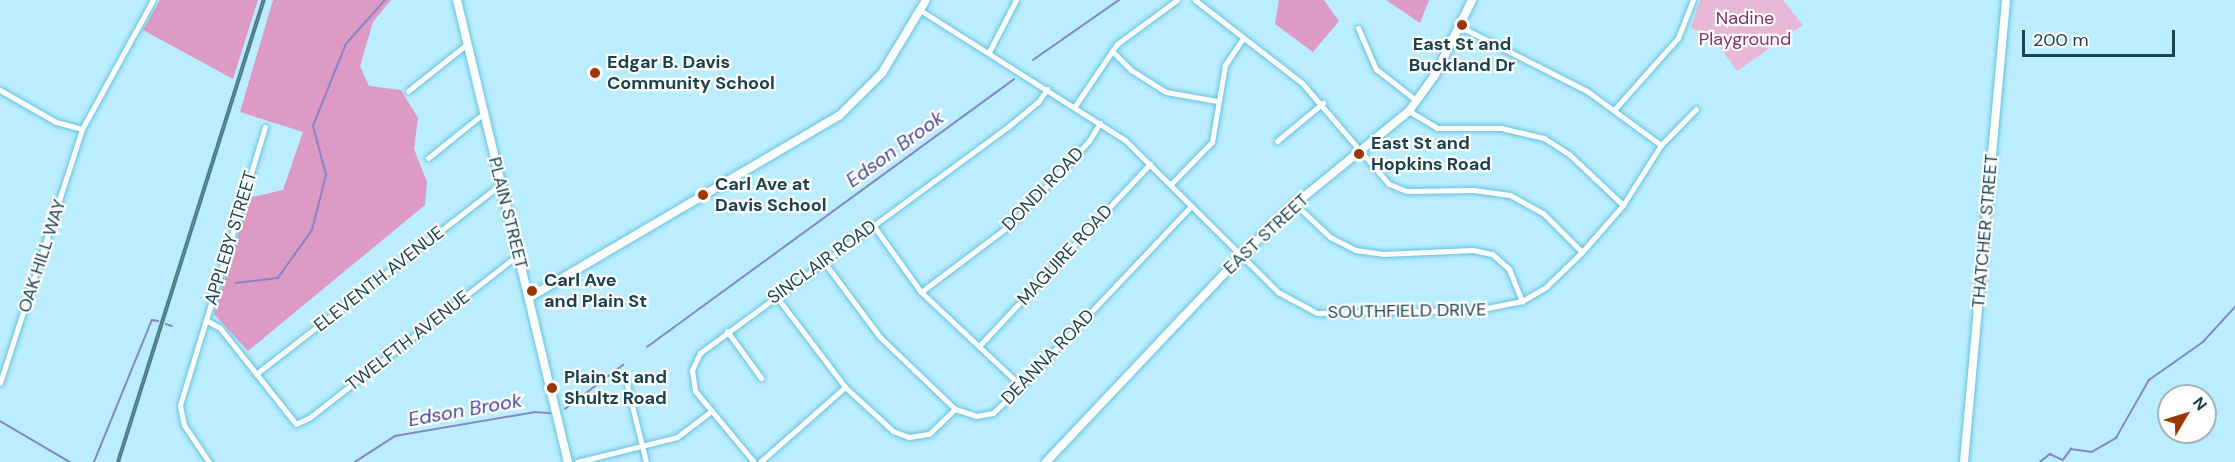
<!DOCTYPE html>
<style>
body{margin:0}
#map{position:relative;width:2235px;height:462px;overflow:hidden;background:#baedff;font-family:"DM Sans",sans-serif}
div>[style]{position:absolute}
.green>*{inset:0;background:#e7b7d5}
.forest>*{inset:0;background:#dc9ac4}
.stream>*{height:1.5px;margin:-0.75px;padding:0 0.75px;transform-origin:0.75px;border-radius:0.75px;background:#8387c7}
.roads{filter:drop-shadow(0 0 2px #67c2df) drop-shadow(0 0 2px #67c2df)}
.street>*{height:5px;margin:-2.5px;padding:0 2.5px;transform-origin:2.5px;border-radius:2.5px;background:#fff}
.secondary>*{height:8px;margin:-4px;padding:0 4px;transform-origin:4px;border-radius:4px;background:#fff}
.rail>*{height:4px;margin-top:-2px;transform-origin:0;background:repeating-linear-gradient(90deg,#fff 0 4.5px,#4f7987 0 9px);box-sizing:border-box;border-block:2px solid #4f7987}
.dots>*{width:16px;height:16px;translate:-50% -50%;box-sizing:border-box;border:3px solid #fff;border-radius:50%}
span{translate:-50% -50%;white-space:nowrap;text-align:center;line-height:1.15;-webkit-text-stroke:4.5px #fff;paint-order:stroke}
.park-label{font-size:18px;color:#83356b}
.poi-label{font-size:18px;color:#1c424e;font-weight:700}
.left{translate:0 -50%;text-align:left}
.street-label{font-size:18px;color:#1c424e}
.water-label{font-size:20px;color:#494896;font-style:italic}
.north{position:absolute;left:2157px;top:384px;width:60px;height:60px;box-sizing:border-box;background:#fff;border:2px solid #a4b3b8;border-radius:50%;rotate:52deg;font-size:16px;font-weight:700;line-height:24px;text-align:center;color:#1c424e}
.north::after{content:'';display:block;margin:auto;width:21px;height:27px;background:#9b3703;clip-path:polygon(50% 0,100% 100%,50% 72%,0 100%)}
.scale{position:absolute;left:2022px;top:30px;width:153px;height:27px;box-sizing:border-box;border:3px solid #1c424e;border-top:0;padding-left:8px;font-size:18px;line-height:21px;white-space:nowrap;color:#1c424e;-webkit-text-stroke:4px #fff;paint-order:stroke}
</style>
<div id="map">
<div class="green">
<i style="clip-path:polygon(1700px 0,1783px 0,1803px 25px,1737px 71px,1712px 36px,1691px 28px)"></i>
</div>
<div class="forest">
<i style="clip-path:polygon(160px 0,258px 0,233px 79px,143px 30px)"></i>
<i style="clip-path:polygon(273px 0,391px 0,373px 22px,360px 66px,369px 86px,401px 90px,418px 118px,414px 149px,427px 182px,425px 205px,248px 351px,214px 314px,249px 198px,283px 190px,303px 132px,240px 112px)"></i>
<i style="clip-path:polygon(1279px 0,1324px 0,1339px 21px,1313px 52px,1275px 24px)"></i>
<i style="clip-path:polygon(1386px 0,1429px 0,1420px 23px)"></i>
</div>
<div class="stream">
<i style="left:1033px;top:60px;width:105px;rotate:-34.9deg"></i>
<i style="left:236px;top:283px;width:42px;rotate:-6.8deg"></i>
<i style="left:278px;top:278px;width:59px;rotate:-54.7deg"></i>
<i style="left:312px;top:230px;width:57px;rotate:-75.7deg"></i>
<i style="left:326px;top:175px;width:51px;rotate:-104.9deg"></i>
<i style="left:313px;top:126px;width:88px;rotate:-68.1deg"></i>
<i style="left:346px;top:44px;width:59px;rotate:-48.4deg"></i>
<i style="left:166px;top:324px;width:6px;rotate:18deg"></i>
<i style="left:647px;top:347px;width:454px;rotate:-36.1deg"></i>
<i style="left:565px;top:409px;width:73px;rotate:-37.2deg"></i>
<i style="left:0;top:421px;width:81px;rotate:30.4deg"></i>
<i style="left:94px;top:462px;width:153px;rotate:-67.8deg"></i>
<i style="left:152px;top:320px;width:6px;rotate:9deg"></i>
<i style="left:355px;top:462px;width:48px;rotate:-33deg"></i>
<i style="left:395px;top:436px;width:142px;rotate:-9.7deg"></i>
<i style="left:535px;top:412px;width:16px;rotate:4deg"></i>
<i style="left:2040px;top:462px;width:13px;rotate:-39deg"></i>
<i style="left:2050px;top:454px;width:14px;rotate:25deg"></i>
<i style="left:2063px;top:460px;width:14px;rotate:-54deg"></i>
<i style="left:2071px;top:449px;width:21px;rotate:8deg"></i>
<i style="left:2092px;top:452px;width:28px;rotate:-30deg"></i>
<i style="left:2116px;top:438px;width:67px;rotate:-60.4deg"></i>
<i style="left:2149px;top:380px;width:66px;rotate:-35.1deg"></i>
<i style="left:2203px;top:342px;width:47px;rotate:-47.6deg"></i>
</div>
<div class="roads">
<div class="street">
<i style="left:1195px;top:0;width:135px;rotate:37.8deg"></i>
<i style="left:1302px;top:83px;width:133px;rotate:49.3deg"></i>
<i style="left:1389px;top:184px;width:18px;rotate:22deg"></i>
<i style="left:1406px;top:191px;width:68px;rotate:-0.8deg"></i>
<i style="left:1474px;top:190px;width:36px;rotate:8deg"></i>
<i style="left:1510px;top:195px;width:38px;rotate:29deg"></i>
<i style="left:1543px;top:213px;width:55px;rotate:45deg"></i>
<i style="left:920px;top:10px;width:243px;rotate:32.4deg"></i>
<i style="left:1125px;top:140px;width:216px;rotate:44.8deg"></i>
<i style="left:1278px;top:292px;width:44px;rotate:28.3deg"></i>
<i style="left:1317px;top:313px;width:160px;rotate:-1.1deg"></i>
<i style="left:1477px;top:310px;width:46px;rotate:-11.3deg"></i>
<i style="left:1522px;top:301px;width:28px;rotate:-30deg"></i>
<i style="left:1546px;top:287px;width:50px;rotate:-44.2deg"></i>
<i style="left:1582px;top:252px;width:62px;rotate:-48.9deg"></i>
<i style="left:1623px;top:205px;width:71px;rotate:-57.7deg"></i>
<i style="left:1661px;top:145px;width:50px;rotate:-45.8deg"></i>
<i style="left:1459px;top:26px;width:144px;rotate:26.9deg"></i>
<i style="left:1587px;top:91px;width:92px;rotate:36.1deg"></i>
<i style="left:1358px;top:28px;width:45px;rotate:66.3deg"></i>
<i style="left:1376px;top:69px;width:52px;rotate:38deg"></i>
<i style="left:1112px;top:51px;width:27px;rotate:45deg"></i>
<i style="left:1131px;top:70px;width:41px;rotate:32.2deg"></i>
<i style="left:1166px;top:92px;width:52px;rotate:10deg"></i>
<i style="left:989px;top:52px;width:59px;rotate:-62.6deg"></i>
<i style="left:0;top:90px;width:64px;rotate:29.7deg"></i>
<i style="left:56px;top:122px;width:27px;rotate:15deg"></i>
<i style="left:408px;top:91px;width:75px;rotate:-38.5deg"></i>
<i style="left:1075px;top:106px;width:75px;rotate:-55.9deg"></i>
<i style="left:1117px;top:44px;width:74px;rotate:-36.3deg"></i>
<i style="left:1614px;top:110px;width:96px;rotate:-48.4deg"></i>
<i style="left:1678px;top:38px;width:41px;rotate:-68.5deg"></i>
<i style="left:1409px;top:111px;width:33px;rotate:31deg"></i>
<i style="left:1437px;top:128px;width:64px"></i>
<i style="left:1501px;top:128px;width:44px;rotate:13.1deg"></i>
<i style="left:1544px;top:138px;width:31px;rotate:33deg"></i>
<i style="left:1570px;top:155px;width:73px;rotate:43.3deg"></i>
<i style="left:265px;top:127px;width:202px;rotate:107deg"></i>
<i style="left:206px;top:320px;width:16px;rotate:30deg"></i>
<i style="left:220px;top:328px;width:122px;rotate:51.6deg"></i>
<i style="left:296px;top:424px;width:14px;rotate:-25deg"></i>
<i style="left:309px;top:418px;width:265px;rotate:-38deg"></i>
<i style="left:1277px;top:141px;width:60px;rotate:-39.6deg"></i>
<i style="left:428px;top:158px;width:72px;rotate:-38.8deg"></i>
<i style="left:1171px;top:184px;width:59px;rotate:-45.7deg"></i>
<i style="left:1212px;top:142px;width:78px;rotate:-80.4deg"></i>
<i style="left:1225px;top:65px;width:30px;rotate:-56deg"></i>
<i style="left:1295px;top:204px;width:48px;rotate:43.3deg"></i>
<i style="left:1330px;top:237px;width:28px;rotate:27deg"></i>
<i style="left:1355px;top:250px;width:28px;rotate:8deg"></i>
<i style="left:1383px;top:254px;width:90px;rotate:-2.5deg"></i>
<i style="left:1473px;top:250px;width:19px;rotate:12deg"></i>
<i style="left:1492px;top:254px;width:23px;rotate:41deg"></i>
<i style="left:1509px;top:269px;width:35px;rotate:68deg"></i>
<i style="left:873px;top:225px;width:82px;rotate:54.4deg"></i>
<i style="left:921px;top:292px;width:137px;rotate:43.2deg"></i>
<i style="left:824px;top:262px;width:94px;rotate:53.3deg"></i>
<i style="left:880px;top:337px;width:104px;rotate:43.8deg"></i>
<i style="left:955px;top:409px;width:22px;rotate:18deg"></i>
<i style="left:976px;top:416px;width:17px;rotate:-10deg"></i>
<i style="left:993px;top:413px;width:39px;rotate:-44deg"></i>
<i style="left:1021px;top:386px;width:248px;rotate:-46.6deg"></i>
<i style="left:921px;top:292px;width:111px;rotate:-37deg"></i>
<i style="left:1010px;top:225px;width:115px;rotate:-46.8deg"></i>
<i style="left:1089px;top:141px;width:21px;rotate:-59deg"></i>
<i style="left:776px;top:296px;width:114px;rotate:52.8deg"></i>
<i style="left:845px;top:387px;width:65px;rotate:42.5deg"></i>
<i style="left:893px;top:431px;width:17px;rotate:21deg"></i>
<i style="left:909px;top:437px;width:20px;rotate:-9deg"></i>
<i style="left:929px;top:434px;width:36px;rotate:-44deg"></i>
<i style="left:206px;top:320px;width:89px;rotate:107deg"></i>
<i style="left:180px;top:405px;width:20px;rotate:79deg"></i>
<i style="left:184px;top:425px;width:45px;rotate:56deg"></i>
<i style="left:727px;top:331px;width:58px;rotate:54.1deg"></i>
<i style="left:979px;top:346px;width:250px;rotate:-46.8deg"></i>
<i style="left:256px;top:374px;width:310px;rotate:-37.8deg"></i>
<i style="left:0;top:383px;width:267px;rotate:-72.1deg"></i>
<i style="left:82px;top:129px;width:147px;rotate:-61.2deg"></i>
<i style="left:627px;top:385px;width:79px;rotate:76.1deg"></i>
<i style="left:577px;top:462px;width:103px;rotate:-14deg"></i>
<i style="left:677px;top:437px;width:41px;rotate:-37.1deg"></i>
<i style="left:754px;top:462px;width:92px;rotate:-129.7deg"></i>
<i style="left:695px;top:391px;width:21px;rotate:-98deg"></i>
<i style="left:692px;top:370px;width:19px;rotate:-65deg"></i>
<i style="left:700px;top:353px;width:383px;rotate:-36.3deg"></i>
<i style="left:1009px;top:126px;width:38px;rotate:-40deg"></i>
<i style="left:1038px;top:102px;width:16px;rotate:-55deg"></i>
<i style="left:760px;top:462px;width:113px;rotate:-41.4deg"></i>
</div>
<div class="secondary">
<i style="left:457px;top:0;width:475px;rotate:76.5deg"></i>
<i style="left:530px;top:297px;width:358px;rotate:-30.4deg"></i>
<i style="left:839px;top:116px;width:61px;rotate:-45deg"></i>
<i style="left:882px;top:73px;width:85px;rotate:-58.9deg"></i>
<i style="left:1046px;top:462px;width:284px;rotate:-46.6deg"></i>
<i style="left:1241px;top:256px;width:75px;rotate:-43.9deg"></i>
<i style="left:1295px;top:204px;width:147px;rotate:-39.2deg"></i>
<i style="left:1409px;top:111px;width:44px;rotate:-54.2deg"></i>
<i style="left:1435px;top:75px;width:84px;rotate:-63.7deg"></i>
<i style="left:1964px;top:462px;width:464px;rotate:-84.8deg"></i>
</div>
</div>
<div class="rail">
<i style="left:118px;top:462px;width:485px;rotate:-72.5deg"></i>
</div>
<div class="dots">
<i style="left:1462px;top:25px;background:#9b3703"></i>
<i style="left:595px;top:73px;background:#9b3703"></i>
<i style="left:1359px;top:154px;background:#9b3703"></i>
<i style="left:703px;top:195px;background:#9b3703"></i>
<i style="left:532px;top:291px;background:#9b3703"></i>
<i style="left:552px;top:388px;background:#9b3703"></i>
</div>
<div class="park-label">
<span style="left:1745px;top:29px">Nadine<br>Playground</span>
</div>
<div class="poi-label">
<span style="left:1462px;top:55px">East St and<br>Buckland Dr</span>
<span class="left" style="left:607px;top:73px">Edgar B. Davis<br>Community School</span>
<span class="left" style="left:1371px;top:154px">East St and<br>Hopkins Road</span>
<span class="left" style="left:715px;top:195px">Carl Ave at<br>Davis School</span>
<span class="left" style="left:544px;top:291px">Carl Ave<br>and Plain St</span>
<span class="left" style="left:564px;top:388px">Plain St and<br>Shultz Road</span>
</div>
<div class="street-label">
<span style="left:1043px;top:189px;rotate:-46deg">DONDI ROAD</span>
<span style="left:508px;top:213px;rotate:76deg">PLAIN STREET</span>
<span style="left:1985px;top:231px;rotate:-85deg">THATCHER STREET</span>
<span style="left:1266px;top:234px;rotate:-43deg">EAST STREET</span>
<span style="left:231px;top:238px;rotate:-73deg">APPLEBY STREET</span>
<span style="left:1065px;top:255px;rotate:-47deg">MAGUIRE ROAD</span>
<span style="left:42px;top:256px;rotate:-72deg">OAK HILL WAY</span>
<span style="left:822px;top:262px;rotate:-36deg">SINCLAIR ROAD</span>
<span style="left:379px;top:279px;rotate:-38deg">ELEVENTH AVENUE</span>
<span style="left:1407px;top:311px;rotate:-1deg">SOUTHFIELD DRIVE</span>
<span style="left:408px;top:341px;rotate:-38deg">TWELFTH AVENUE</span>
<span style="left:1048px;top:357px;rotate:-46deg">DEANNA ROAD</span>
</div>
<div class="water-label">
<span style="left:895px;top:149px;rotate:-36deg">Edson Brook</span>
<span style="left:465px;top:410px;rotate:-10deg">Edson Brook</span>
</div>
<div class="north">N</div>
<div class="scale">200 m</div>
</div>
